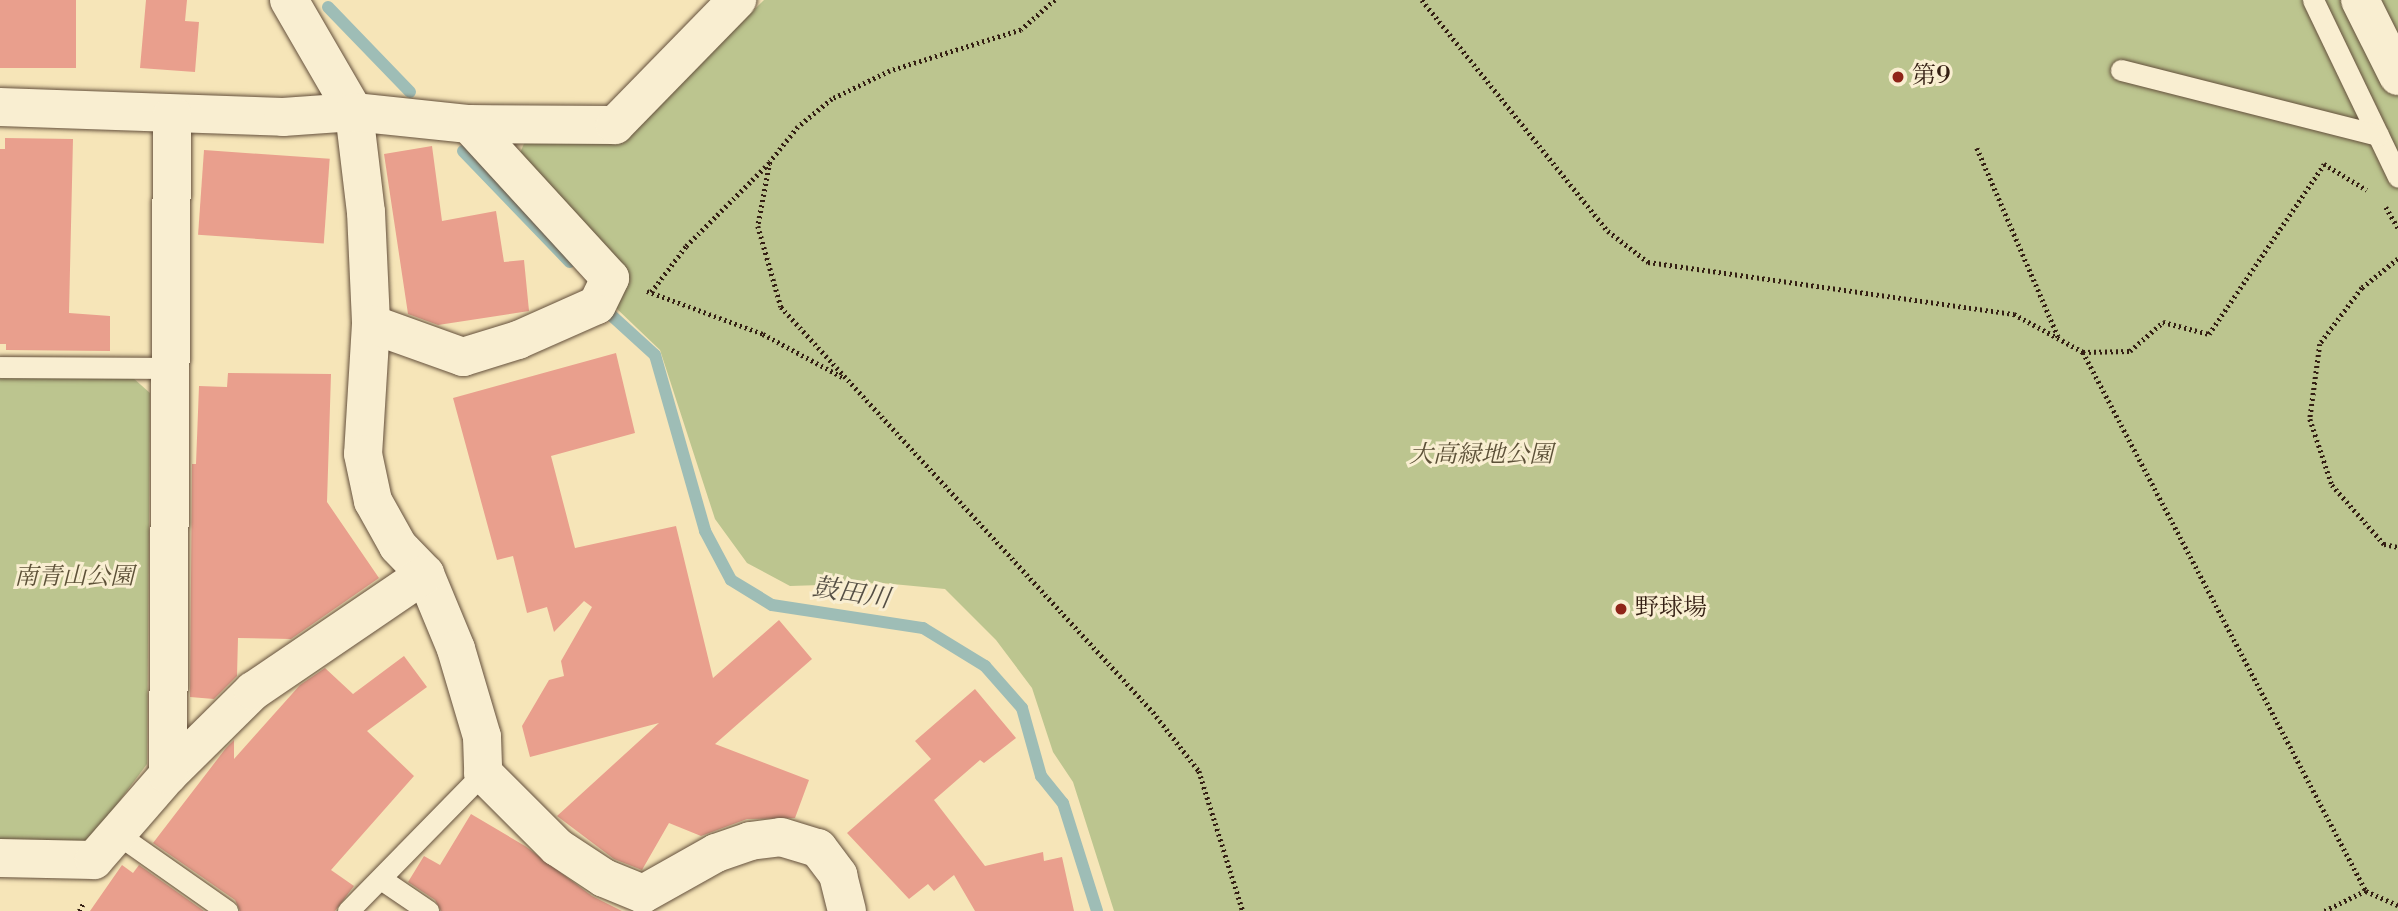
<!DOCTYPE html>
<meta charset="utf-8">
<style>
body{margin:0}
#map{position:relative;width:2398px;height:911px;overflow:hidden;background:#f6e5b8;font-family:"Libre Bodoni","Noto Serif JP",serif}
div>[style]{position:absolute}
.green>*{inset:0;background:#bcc58f}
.stream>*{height:12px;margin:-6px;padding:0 6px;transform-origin:6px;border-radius:6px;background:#9ebdb6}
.building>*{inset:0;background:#e99f8d;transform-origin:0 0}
.path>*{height:4.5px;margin-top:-2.25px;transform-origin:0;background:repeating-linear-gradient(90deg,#341f13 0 2px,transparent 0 5.5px)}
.roads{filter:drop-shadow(0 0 2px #64503c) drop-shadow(0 0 2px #64503c)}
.lane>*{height:21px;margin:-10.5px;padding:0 10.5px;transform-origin:10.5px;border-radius:10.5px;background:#f9eed1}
.street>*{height:38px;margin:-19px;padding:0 19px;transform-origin:19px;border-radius:19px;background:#f9eed1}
.dots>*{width:19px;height:19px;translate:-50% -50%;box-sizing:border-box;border:4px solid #f9eed1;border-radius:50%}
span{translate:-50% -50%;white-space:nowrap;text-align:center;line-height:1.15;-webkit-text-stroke:6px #f9eed1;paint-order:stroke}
.poi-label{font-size:24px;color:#341f13}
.left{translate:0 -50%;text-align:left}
.park-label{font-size:24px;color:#5d5138;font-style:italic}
.water-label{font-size:26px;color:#544e44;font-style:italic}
</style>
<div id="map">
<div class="green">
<i style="clip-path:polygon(764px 0,2398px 0,2398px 911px,1114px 911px,1073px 782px,1053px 752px,1032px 688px,996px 640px,945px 589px,882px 583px,790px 586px,747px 563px,715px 519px,660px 350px,615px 307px,517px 160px,526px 139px,618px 144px)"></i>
<i style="clip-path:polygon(0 377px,132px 377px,150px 393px,147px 764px,88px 843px,0 848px)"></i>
</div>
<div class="stream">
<i style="left:328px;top:7px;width:118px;rotate:46deg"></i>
<i style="left:463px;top:151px;width:154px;rotate:46.1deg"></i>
<i style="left:611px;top:315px;width:59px;rotate:42.3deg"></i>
<i style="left:655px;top:355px;width:183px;rotate:74.1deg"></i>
<i style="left:705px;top:531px;width:55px;rotate:62deg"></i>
<i style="left:731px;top:580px;width:48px;rotate:31.4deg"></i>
<i style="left:772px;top:605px;width:153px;rotate:8.7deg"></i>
<i style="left:923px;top:628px;width:73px;rotate:31.5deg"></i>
<i style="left:985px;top:666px;width:56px;rotate:48.6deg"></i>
<i style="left:1022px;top:708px;width:71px;rotate:74.4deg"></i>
<i style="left:1041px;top:776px;width:35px;rotate:51deg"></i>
<i style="left:1063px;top:803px;width:113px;rotate:72.5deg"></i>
</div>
<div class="building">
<i style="left:0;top:0;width:76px;height:68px"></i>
<i style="clip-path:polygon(146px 0,187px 0,185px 21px,199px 22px,195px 72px,140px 68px)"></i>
<i style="clip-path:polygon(5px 138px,73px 139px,69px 313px,110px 316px,110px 351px,6px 350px,6px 344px,0 344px,0 149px,5px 149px)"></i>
<i style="clip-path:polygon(432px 146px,442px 221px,496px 211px,504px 262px,524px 260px,529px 311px,438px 325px,408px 314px,384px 154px)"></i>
<i style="left:204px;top:150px;width:126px;height:85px;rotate:4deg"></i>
<i style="clip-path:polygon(616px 353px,635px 433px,551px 456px,575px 548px,676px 526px,713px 678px,779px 620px,812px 659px,715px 744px,809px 780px,795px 818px,747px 819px,701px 836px,669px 823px,642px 870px,614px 859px,557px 816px,659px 723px,530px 757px,522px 726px,549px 680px,564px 676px,561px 661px,592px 607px,584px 601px,554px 632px,547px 607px,527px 613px,513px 556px,497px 560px,453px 398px)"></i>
<i style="clip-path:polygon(228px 373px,331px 374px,327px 502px,379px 578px,291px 639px,238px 638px,237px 676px,214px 699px,190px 697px,192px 464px,196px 464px,199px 386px,227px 387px)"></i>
<i style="clip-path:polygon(404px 656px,427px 687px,367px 731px,414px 776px,331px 870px,354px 886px,335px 911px,240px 911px,235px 900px,153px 843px,226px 748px,234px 740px,234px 759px,300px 685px,325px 668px,353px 694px)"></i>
<i style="clip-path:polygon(975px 689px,1016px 738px,984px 763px,980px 760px,934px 800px,985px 866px,1043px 852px,1044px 861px,1062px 857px,1074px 911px,975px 911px,954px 875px,934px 891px,928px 884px,909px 899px,847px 833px,931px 759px,915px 741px)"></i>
<i style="clip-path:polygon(471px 814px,525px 846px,592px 896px,622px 911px,441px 911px,435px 900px,408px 882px,424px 856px,440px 865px)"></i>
<i style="clip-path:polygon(122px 865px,133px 873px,139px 865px,204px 911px,90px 911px)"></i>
</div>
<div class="path">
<i style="left:1055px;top:0;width:45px;rotate:138.6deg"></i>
<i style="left:1021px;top:30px;width:137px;rotate:162.6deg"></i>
<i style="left:890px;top:71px;width:64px;rotate:154.2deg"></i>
<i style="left:832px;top:99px;width:44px;rotate:140.5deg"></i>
<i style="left:798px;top:127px;width:45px;rotate:128.7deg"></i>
<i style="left:770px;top:162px;width:65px;rotate:100.6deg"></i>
<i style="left:758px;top:226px;width:84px;rotate:74.1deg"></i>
<i style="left:781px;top:307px;width:550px;rotate:47.43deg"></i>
<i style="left:1153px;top:712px;width:75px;rotate:52.1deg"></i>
<i style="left:1199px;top:771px;width:147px;rotate:72.6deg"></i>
<i style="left:1422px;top:0;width:297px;rotate:51.2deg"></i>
<i style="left:1608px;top:231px;width:51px;rotate:37.8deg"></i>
<i style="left:1648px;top:262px;width:370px;rotate:8.1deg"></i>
<i style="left:2014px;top:314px;width:79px;rotate:28.8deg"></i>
<i style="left:2083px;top:352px;width:609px;rotate:62.3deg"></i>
<i style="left:2366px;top:891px;width:46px;rotate:154deg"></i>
<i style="left:1977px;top:148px;width:207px;rotate:66.7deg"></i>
<i style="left:2386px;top:207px;width:24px;rotate:60deg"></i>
<i style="left:2398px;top:259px;width:46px;rotate:141.1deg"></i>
<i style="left:2362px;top:288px;width:70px;rotate:126.9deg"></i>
<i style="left:2320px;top:344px;width:76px;rotate:97.6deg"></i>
<i style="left:2310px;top:419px;width:70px;rotate:71.6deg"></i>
<i style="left:2332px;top:485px;width:79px;rotate:48.6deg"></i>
<i style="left:2384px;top:544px;width:14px;rotate:12deg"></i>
<i style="left:647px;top:291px;width:124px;rotate:20.3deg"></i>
<i style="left:763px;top:334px;width:92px;rotate:28.5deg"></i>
<i style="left:651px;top:292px;width:58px;rotate:-52.7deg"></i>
<i style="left:686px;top:246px;width:119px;rotate:-45deg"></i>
<i style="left:2083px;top:352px;width:47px;rotate:-1.2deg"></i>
<i style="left:2130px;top:351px;width:44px;rotate:-41.3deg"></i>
<i style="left:2163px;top:322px;width:48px;rotate:14.6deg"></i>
<i style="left:2209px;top:334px;width:205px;rotate:-55.9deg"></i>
<i style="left:2324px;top:164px;width:50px;rotate:31.2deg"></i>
<i style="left:2366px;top:891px;width:35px;rotate:24deg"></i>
<i style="left:79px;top:911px;width:10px;rotate:-61deg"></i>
</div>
<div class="roads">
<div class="lane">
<i style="left:2313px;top:0;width:196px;rotate:64.3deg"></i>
<i style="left:2121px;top:70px;width:265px;rotate:14.2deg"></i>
<i style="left:0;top:367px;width:167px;rotate:0.3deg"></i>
<i style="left:116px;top:833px;width:136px;rotate:35.1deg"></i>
<i style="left:381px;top:879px;width:57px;rotate:34.2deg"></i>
<i style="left:348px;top:911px;width:193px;rotate:-45.6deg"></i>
</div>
<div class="street">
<i style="left:289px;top:0;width:129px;rotate:59.9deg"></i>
<i style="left:354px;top:112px;width:101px;rotate:83.2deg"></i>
<i style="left:366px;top:212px;width:112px;rotate:87.4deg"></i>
<i style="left:371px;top:324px;width:130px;rotate:93.5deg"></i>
<i style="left:363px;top:454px;width:48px;rotate:78deg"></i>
<i style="left:373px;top:501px;width:51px;rotate:60.9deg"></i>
<i style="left:398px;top:546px;width:39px;rotate:46deg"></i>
<i style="left:425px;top:574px;width:81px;rotate:67.5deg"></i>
<i style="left:456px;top:649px;width:92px;rotate:73.5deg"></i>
<i style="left:482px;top:737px;width:36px;rotate:88deg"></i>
<i style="left:483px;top:773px;width:105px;rotate:45deg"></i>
<i style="left:557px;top:847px;width:56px;rotate:33.4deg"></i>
<i style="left:604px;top:878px;width:42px;rotate:22.3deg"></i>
<i style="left:643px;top:894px;width:84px;rotate:-29.3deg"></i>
<i style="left:716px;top:853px;width:36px;rotate:-19deg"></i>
<i style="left:750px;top:841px;width:31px;rotate:-7deg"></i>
<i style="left:781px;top:837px;width:39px;rotate:17deg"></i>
<i style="left:818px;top:848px;width:34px;rotate:53deg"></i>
<i style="left:838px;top:875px;width:37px;rotate:76deg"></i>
<i style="left:2360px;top:0;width:85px;rotate:63.4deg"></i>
<i style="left:0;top:107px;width:283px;rotate:2deg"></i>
<i style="left:283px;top:117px;width:71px;rotate:-4deg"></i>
<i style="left:354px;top:112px;width:116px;rotate:6deg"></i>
<i style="left:469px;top:124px;width:146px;rotate:0.4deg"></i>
<i style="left:615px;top:125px;width:175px;rotate:-45.7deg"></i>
<i style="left:371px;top:324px;width:98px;rotate:19.7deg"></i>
<i style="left:463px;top:357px;width:58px;rotate:-17.2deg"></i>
<i style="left:518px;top:340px;width:86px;rotate:-23.9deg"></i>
<i style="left:597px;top:305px;width:30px;rotate:-64deg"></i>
<i style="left:610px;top:278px;width:209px;rotate:-132.5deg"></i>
<i style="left:168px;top:775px;width:120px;rotate:-44.7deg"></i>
<i style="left:253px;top:691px;width:208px;rotate:-34.2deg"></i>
<i style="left:0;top:858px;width:94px;rotate:1.2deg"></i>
<i style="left:94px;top:860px;width:113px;rotate:-49deg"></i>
<i style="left:168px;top:775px;width:660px;rotate:-89.65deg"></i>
</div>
</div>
<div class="dots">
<i style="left:1898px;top:77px;background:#8f2418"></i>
<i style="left:1621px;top:609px;background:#8f2418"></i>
</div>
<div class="poi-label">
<span class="left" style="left:1912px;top:77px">第9</span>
<span class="left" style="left:1635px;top:609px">野球場</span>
</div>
<div class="park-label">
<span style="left:1481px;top:456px">大高緑地公園</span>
<span style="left:74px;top:578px">南青山公園</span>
</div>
<div class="water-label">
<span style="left:851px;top:594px;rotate:9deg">鼓田川</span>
</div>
</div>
